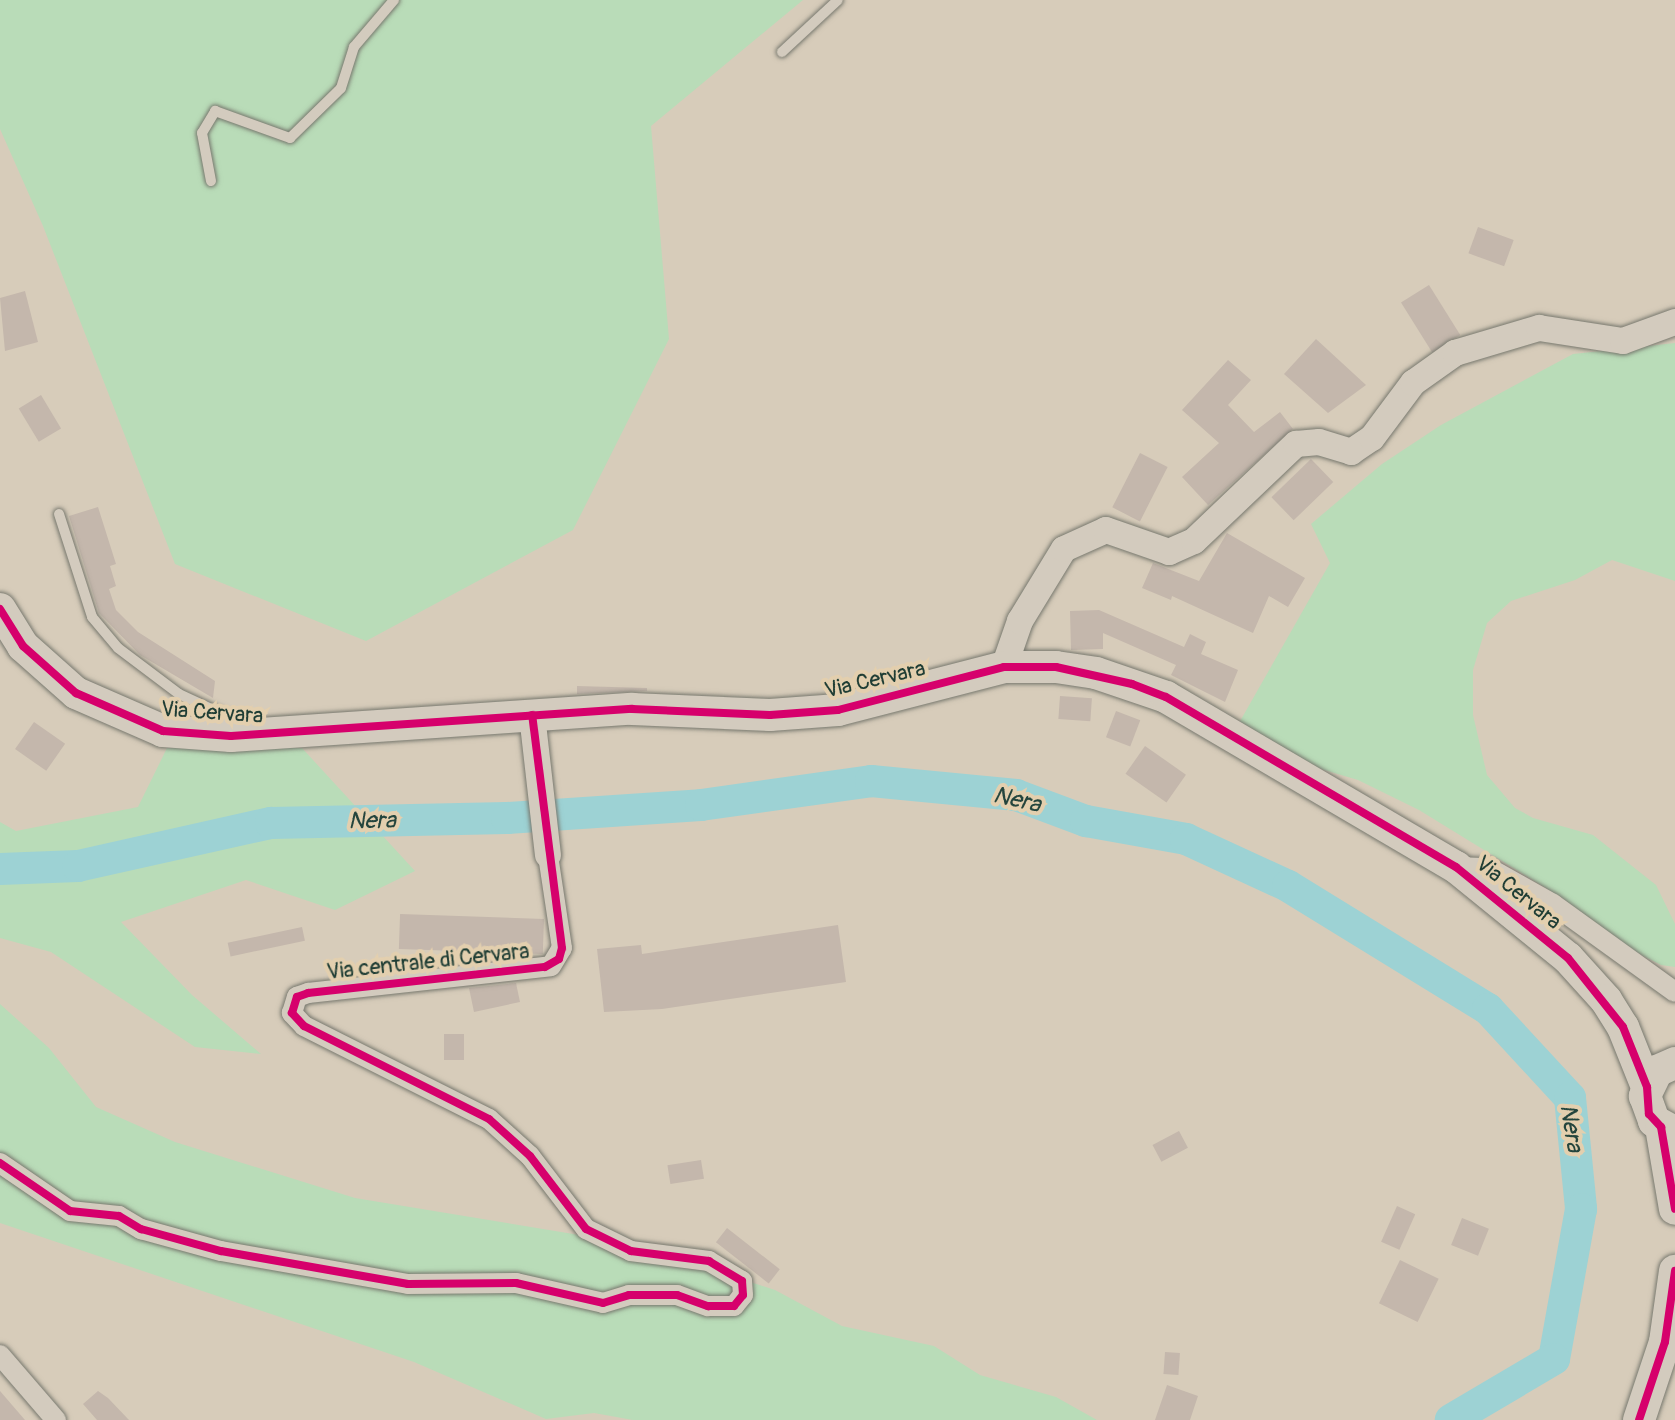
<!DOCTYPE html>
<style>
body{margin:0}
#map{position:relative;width:1675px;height:1420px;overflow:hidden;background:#d7ccba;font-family:Pangolin,sans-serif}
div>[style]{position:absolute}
.green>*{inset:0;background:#b9dcb8}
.river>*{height:32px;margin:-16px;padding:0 16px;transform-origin:16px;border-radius:16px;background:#9dd2d4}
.building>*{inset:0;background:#c4b7ac;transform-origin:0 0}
.roads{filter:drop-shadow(0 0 2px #77786e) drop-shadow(0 0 2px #77786e)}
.service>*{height:10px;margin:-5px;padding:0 5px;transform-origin:5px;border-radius:5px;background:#d3cbbe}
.minor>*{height:20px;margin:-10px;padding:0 10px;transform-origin:10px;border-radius:10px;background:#d3cbbe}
.tertiary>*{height:26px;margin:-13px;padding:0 13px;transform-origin:13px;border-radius:13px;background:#d3cbbe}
.primary>*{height:32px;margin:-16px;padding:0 16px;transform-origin:16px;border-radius:16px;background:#d3cbbe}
.cycleway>*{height:8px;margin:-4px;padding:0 4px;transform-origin:4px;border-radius:4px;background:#d6006c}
span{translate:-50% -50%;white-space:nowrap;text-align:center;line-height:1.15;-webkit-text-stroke:8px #e3cfae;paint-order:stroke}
.street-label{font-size:22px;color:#1f3d34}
.water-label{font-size:24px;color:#24453d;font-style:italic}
</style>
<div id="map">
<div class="green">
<i style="clip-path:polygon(0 0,803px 0,651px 126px,669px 339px,573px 530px,366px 641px,175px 564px,43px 226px,0 129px)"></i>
<i style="clip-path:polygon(1675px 343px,1675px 581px,1612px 560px,1575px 580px,1511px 601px,1487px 623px,1473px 670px,1473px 715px,1487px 775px,1515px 808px,1533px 818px,1593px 835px,1656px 885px,1675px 924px,1675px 967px,1661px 965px,1614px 941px,1549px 890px,1419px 810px,1358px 780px,1297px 762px,1239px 723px,1330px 563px,1311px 524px,1382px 464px,1441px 425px,1573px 354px)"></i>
<i style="clip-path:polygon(167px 748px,302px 748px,415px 871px,335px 910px,246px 880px,121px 922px,192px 995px,261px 1054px,195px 1047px,51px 952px,0 938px,0 822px,16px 831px,138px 807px)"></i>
<i style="clip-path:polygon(0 1004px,49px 1048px,96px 1107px,175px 1142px,355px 1198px,634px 1244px,775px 1290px,842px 1326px,934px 1346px,980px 1375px,1056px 1397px,1097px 1420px,633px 1420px,594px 1413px,546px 1419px,414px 1362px,0 1223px)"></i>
</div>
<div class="river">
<i style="left:0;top:869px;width:78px;rotate:-2.2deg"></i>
<i style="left:78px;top:866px;width:198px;rotate:-12.6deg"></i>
<i style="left:271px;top:823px;width:236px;rotate:-1.2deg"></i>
<i style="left:507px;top:818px;width:194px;rotate:-3.8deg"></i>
<i style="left:701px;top:805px;width:172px;rotate:-8deg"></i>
<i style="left:871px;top:781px;width:146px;rotate:5.5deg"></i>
<i style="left:1016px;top:795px;width:75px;rotate:20.4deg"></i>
<i style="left:1086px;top:821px;width:102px;rotate:10.2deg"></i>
<i style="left:1186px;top:839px;width:112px;rotate:24.7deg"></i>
<i style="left:1288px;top:886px;width:235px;rotate:31.6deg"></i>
<i style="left:1488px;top:1009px;width:121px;rotate:47.3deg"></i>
<i style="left:1570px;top:1098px;width:112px;rotate:84.3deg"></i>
<i style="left:1581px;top:1209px;width:152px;rotate:100.2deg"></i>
<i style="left:1554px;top:1359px;width:120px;rotate:149.4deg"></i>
</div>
<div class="building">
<i style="left:1478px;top:227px;width:38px;height:28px;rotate:20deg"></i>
<i style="left:1429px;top:285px;width:59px;height:33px;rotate:58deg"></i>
<i style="clip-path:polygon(25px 291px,38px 342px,5px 351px,0 298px)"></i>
<i style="clip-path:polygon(1316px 339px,1366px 385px,1328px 413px,1284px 374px)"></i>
<i style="clip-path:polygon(1228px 360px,1251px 380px,1228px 405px,1254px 432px,1280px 412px,1293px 429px,1208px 505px,1182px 477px,1219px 443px,1182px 410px)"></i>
<i style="left:41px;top:395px;width:39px;height:26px;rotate:59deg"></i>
<i style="left:1140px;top:453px;width:31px;height:61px;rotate:27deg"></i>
<i style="left:1311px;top:459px;width:32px;height:55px;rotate:46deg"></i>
<i style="clip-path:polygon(98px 507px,116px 564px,110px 566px,116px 586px,109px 589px,116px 610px,138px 632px,215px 681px,213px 698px,140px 655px,99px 613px,69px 516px)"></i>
<i style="clip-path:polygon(1227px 533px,1305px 578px,1288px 607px,1269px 596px,1253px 633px,1172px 596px,1171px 600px,1142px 588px,1153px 563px,1199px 581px)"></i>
<i style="clip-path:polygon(1099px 610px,1184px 647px,1190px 634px,1206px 642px,1201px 654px,1238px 670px,1225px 702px,1171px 675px,1176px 665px,1103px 633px,1103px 649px,1071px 650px,1070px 611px)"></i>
<i style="clip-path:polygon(577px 686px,647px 688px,647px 691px,577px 694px)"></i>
<i style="left:1060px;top:696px;width:32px;height:23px;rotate:4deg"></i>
<i style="left:1116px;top:711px;width:26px;height:28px;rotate:21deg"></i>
<i style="left:34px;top:722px;width:38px;height:33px;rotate:35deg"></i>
<i style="left:1145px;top:746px;width:50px;height:34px;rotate:35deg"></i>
<i style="left:544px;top:919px;width:35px;height:144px;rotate:92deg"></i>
<i style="clip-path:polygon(838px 925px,846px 982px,662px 1009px,604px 1012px,597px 949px,641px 945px,642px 954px)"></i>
<i style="left:302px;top:927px;width:14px;height:76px;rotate:78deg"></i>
<i style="clip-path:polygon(516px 983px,520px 1002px,474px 1012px,469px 988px)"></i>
<i style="left:444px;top:1034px;width:20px;height:26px"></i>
<i style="left:1179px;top:1131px;width:19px;height:30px;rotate:62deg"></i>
<i style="left:701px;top:1160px;width:19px;height:34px;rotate:81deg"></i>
<i style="left:1397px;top:1206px;width:20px;height:39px;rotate:24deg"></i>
<i style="left:1462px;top:1218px;width:29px;height:29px;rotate:22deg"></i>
<i style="left:727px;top:1228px;width:67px;height:18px;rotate:38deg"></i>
<i style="left:1400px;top:1260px;width:43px;height:48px;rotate:26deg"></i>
<i style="left:1165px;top:1352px;width:15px;height:22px;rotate:4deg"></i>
<i style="clip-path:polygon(1167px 1385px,1198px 1396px,1190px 1420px,1155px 1420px)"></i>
<i style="clip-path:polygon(0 1391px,25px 1420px,0 1420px)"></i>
<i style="clip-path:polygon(98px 1391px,108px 1398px,129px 1420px,97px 1420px,83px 1404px)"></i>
</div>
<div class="roads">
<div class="service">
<i style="left:782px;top:52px;width:76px;rotate:-42.9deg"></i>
<i style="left:211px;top:181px;width:49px;rotate:-100.6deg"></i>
<i style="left:202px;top:133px;width:26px;rotate:-59deg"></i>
<i style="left:215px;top:111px;width:80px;rotate:19.8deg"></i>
<i style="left:290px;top:138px;width:71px;rotate:-44.4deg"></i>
<i style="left:341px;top:88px;width:43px;rotate:-72.4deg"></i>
<i style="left:354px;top:47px;width:62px;rotate:-49.6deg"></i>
<i style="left:59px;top:514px;width:108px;rotate:72.2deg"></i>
<i style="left:92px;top:617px;width:40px;rotate:50deg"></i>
<i style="left:118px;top:648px;width:76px;rotate:37deg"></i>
<i style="left:179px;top:694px;width:50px;rotate:25deg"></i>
<i style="left:224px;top:715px;width:15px;rotate:70deg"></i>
</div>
<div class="minor">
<i style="left:1456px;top:867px;width:33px;rotate:2deg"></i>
<i style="left:1489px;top:868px;width:73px;rotate:29.4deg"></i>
<i style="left:1553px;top:904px;width:150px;rotate:35.8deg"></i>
<i style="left:0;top:1163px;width:85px;rotate:34.4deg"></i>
<i style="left:70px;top:1211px;width:49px;rotate:5.8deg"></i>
<i style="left:119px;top:1216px;width:26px;rotate:31deg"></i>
<i style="left:141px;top:1229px;width:83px;rotate:15.4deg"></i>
<i style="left:221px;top:1251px;width:190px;rotate:10deg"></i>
<i style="left:408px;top:1284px;width:108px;rotate:-0.5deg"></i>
<i style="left:516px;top:1283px;width:89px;rotate:12.9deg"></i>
<i style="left:603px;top:1303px;width:27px;rotate:-17deg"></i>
<i style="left:629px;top:1295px;width:48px"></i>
<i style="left:677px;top:1295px;width:33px;rotate:20deg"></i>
<i style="left:708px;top:1306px;width:26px"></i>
<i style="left:734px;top:1306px;width:14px;rotate:-51deg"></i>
<i style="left:743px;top:1295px;width:14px;rotate:-94deg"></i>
<i style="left:742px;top:1281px;width:39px;rotate:-149deg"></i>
<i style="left:709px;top:1261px;width:79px;rotate:-172.7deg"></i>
<i style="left:631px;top:1251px;width:50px;rotate:-153.9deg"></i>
<i style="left:586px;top:1229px;width:92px;rotate:-127.5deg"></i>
<i style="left:530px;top:1156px;width:55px;rotate:-137.9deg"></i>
<i style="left:489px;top:1119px;width:207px;rotate:-153.3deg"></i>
<i style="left:304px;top:1026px;width:18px;rotate:-133deg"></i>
<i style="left:292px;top:1013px;width:17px;rotate:-73deg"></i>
<i style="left:297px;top:997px;width:12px;rotate:-20deg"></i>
<i style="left:308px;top:993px;width:244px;rotate:-6.3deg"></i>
<i style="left:551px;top:966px;width:21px;rotate:-59deg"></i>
<i style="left:562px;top:948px;width:94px;rotate:-98.6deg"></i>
<i style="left:0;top:1355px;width:86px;rotate:49.3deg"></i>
</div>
<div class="tertiary">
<i style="left:1004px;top:667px;width:49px;rotate:-70.8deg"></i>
<i style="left:1020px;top:621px;width:84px;rotate:-58.6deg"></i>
<i style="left:1064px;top:549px;width:46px;rotate:-24.3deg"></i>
<i style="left:1106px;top:530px;width:67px;rotate:19.2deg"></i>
<i style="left:1169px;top:552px;width:27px;rotate:-24deg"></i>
<i style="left:1194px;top:541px;width:141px;rotate:-43.6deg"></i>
<i style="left:1296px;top:444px;width:23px;rotate:-5deg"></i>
<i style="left:1319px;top:442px;width:34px;rotate:17deg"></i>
<i style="left:1351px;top:452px;width:25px;rotate:-34deg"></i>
<i style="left:1372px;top:438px;width:69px;rotate:-53.3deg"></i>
<i style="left:1413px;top:383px;width:52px;rotate:-35.5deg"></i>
<i style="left:1455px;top:353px;width:88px;rotate:-16.6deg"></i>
<i style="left:1539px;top:328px;width:85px;rotate:8.8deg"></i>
<i style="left:1623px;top:341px;width:55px;rotate:-20.1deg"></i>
<i style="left:532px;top:715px;width:141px;rotate:83.5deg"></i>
</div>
<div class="primary">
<i style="left:0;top:609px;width:44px;rotate:58.1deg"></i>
<i style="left:23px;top:646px;width:71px;rotate:41.6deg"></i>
<i style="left:76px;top:693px;width:95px;rotate:23.6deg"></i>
<i style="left:163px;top:731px;width:68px;rotate:4.2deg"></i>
<i style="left:231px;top:736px;width:402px;rotate:-3.9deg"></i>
<i style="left:632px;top:709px;width:138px;rotate:2.5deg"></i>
<i style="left:770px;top:715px;width:68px;rotate:-4.2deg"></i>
<i style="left:838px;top:710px;width:171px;rotate:-14.5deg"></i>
<i style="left:1004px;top:667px;width:52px"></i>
<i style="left:1056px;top:667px;width:40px;rotate:8.5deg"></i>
<i style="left:1096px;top:673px;width:74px;rotate:18.9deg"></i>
<i style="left:1166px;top:697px;width:336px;rotate:30.4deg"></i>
<i style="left:1456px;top:867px;width:144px;rotate:39.1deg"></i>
<i style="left:1568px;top:958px;width:57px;rotate:47.9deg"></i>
<i style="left:1606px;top:1000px;width:32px;rotate:58deg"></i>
<i style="left:1623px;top:1027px;width:65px;rotate:68.2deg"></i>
<i style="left:1675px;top:1063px;width:20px;rotate:156deg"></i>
<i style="left:1657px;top:1071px;width:28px;rotate:116deg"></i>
<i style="left:1645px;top:1096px;width:27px;rotate:70deg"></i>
<i style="left:1654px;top:1121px;width:24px;rotate:28deg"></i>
<i style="left:1661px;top:1127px;width:83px;rotate:80.3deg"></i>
<i style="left:1639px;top:1420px;width:82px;rotate:-71.6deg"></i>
<i style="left:1665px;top:1342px;width:72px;rotate:-82deg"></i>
</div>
</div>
<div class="cycleway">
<i style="left:0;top:609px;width:44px;rotate:58.1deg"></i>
<i style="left:23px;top:646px;width:71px;rotate:41.6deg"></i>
<i style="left:76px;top:693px;width:95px;rotate:23.6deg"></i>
<i style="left:163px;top:731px;width:68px;rotate:4.2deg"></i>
<i style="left:231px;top:736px;width:402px;rotate:-3.9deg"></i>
<i style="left:632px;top:709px;width:138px;rotate:2.5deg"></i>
<i style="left:770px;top:715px;width:68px;rotate:-4.2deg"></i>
<i style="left:838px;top:710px;width:171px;rotate:-14.5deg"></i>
<i style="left:1004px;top:667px;width:52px"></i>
<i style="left:1056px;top:667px;width:78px;rotate:12.6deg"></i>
<i style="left:1132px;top:684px;width:36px;rotate:21deg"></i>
<i style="left:1166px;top:697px;width:336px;rotate:30.4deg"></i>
<i style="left:1456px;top:867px;width:144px;rotate:39.1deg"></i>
<i style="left:1568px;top:958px;width:88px;rotate:51.4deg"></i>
<i style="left:1623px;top:1027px;width:65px;rotate:68.2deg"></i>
<i style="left:1647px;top:1087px;width:27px;rotate:86deg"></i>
<i style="left:1649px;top:1114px;width:18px;rotate:47deg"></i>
<i style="left:1661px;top:1127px;width:83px;rotate:80.3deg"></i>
<i style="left:0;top:1163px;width:85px;rotate:34.4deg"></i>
<i style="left:70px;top:1211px;width:49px;rotate:5.8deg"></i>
<i style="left:119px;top:1216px;width:26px;rotate:31deg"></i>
<i style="left:141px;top:1229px;width:83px;rotate:15.4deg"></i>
<i style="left:221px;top:1251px;width:190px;rotate:10deg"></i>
<i style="left:408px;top:1284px;width:108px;rotate:-0.5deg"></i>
<i style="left:516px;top:1283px;width:89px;rotate:12.9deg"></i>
<i style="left:603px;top:1303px;width:27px;rotate:-17deg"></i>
<i style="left:629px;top:1295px;width:48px"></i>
<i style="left:677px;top:1295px;width:33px;rotate:20deg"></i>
<i style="left:708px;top:1306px;width:26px"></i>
<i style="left:734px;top:1306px;width:14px;rotate:-51deg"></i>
<i style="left:743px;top:1295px;width:14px;rotate:-94deg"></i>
<i style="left:742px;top:1281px;width:39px;rotate:-149deg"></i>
<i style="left:709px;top:1261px;width:79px;rotate:-172.7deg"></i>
<i style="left:631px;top:1251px;width:50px;rotate:-153.9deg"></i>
<i style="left:586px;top:1229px;width:92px;rotate:-127.5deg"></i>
<i style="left:530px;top:1156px;width:55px;rotate:-137.9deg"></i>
<i style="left:489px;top:1119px;width:207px;rotate:-153.3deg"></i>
<i style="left:304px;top:1026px;width:18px;rotate:-133deg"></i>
<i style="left:292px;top:1013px;width:17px;rotate:-73deg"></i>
<i style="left:297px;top:997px;width:12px;rotate:-20deg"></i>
<i style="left:308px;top:993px;width:238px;rotate:-6.3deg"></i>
<i style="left:545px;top:967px;width:16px;rotate:-30deg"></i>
<i style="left:559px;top:959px;width:11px;rotate:-75deg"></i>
<i style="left:562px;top:948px;width:235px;rotate:-97.3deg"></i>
<i style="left:1639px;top:1420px;width:82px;rotate:-71.6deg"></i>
<i style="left:1665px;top:1342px;width:72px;rotate:-82deg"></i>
</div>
<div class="street-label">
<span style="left:875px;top:680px;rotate:-13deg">Via Cervara</span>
<span style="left:212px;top:713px;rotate:4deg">Via Cervara</span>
<span style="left:1518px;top:893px;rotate:39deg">Via Cervara</span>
<span style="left:428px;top:962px;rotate:-6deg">Via centrale di Cervara</span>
</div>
<div class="water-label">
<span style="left:1017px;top:800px;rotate:13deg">Nera</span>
<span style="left:372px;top:821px;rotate:-1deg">Nera</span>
<span style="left:1571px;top:1128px;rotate:81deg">Nera</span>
</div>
</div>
